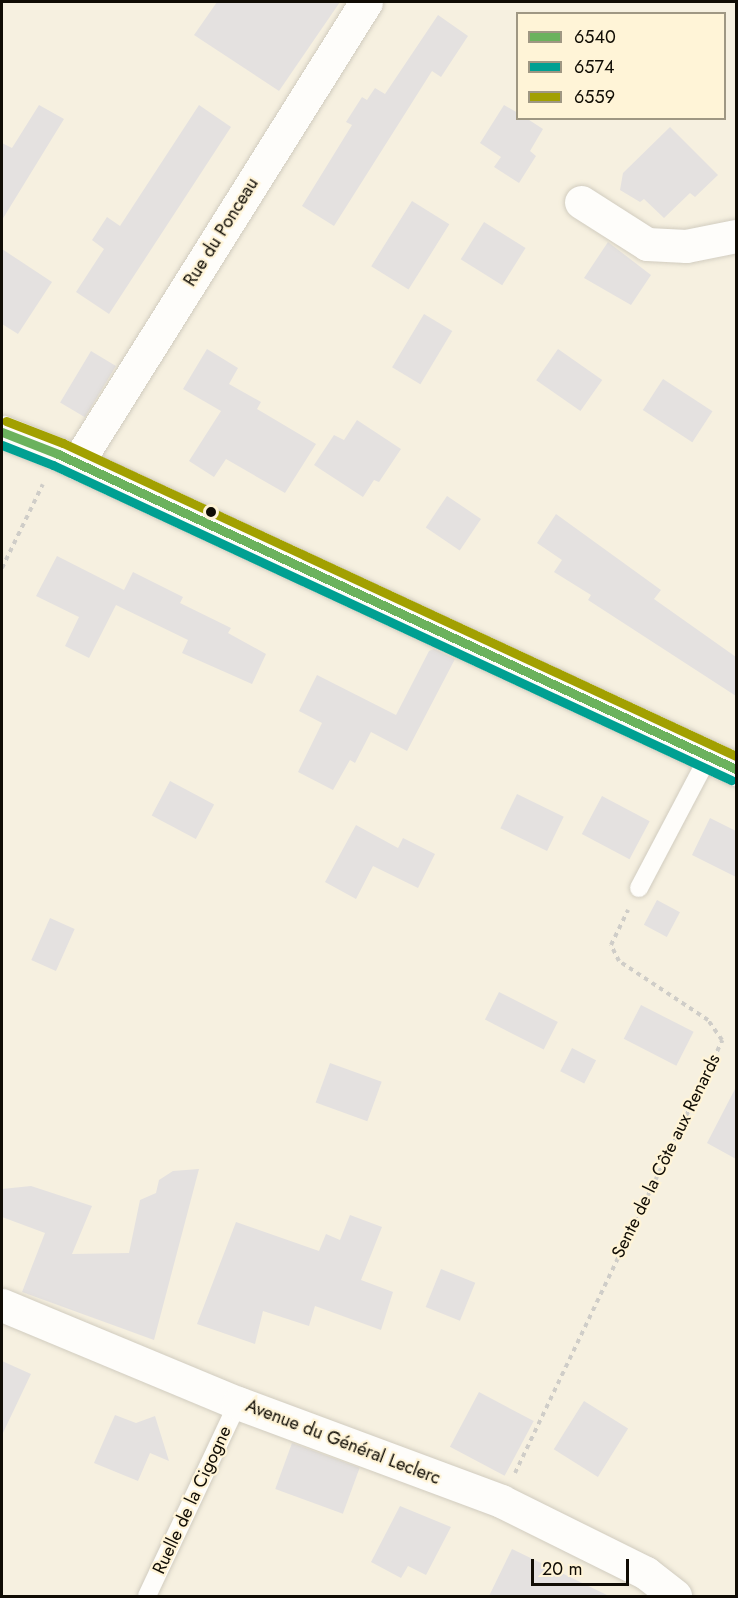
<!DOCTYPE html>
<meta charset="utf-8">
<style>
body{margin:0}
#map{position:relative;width:738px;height:1598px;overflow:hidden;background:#f6f0e0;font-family:Jost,sans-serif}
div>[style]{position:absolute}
.building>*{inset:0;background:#e4e1e0;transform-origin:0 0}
.path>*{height:4px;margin-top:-2px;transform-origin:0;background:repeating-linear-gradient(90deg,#cfcdc8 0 4.5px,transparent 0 9px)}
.roads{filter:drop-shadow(0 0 2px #d1ccbf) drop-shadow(0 0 2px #d1ccbf)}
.lane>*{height:18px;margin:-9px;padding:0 9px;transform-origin:9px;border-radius:9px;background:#fefdfa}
.street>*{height:33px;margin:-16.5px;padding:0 16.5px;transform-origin:16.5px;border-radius:16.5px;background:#fefdfa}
.bus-1>*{height:9px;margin:-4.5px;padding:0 4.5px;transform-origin:4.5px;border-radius:4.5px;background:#6bb25d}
.bus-2>*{height:9px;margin:-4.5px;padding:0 4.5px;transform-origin:4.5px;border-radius:4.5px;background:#00a092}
.bus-3>*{height:9px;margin:-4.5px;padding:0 4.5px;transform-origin:4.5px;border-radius:4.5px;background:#a2a001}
.dots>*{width:16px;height:16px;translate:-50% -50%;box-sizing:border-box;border:3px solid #fff4d7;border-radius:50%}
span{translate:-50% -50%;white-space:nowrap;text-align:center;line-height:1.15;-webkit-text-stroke:4.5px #fff4d7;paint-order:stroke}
.street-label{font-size:18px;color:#100c04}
.frame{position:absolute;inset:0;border:3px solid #100c04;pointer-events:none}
.legend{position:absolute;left:516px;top:12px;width:210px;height:108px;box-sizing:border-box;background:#fff4d7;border:2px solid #9f9783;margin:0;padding:8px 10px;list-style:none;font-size:18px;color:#100c04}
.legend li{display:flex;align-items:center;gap:12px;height:30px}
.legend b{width:30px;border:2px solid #9f9783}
.scale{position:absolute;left:531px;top:1559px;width:98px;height:27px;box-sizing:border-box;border:3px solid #100c04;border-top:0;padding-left:8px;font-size:18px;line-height:21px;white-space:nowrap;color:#100c04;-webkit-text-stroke:4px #fff4d7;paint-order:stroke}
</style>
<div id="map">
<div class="building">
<i style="clip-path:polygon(217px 2px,340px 2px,279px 91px,194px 35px)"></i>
<i style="clip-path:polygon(438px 15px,468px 36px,441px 77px,432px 71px,334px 226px,302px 206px,352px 125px,346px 122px,362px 97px,367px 100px,375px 88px,385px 94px)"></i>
<i style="clip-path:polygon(39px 105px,64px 119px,2px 220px,2px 143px,12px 148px)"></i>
<i style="clip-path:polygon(199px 105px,231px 127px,109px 314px,76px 292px,104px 249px,92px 240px,107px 217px,120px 226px)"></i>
<i style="clip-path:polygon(504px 105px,518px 113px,518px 118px,526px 118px,543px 129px,530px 151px,536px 156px,519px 183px,494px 167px,501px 157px,480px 143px)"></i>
<i style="clip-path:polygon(670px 127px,718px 175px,695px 197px,690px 193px,664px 218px,644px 199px,640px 202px,620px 190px,623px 173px)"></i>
<i style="left:412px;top:201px;width:44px;height:77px;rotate:32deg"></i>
<i style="left:484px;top:222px;width:49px;height:44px;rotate:32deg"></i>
<i style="clip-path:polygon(608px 242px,651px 275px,631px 305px,584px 278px)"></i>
<i style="clip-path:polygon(2px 249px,52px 282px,18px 334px,2px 324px)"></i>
<i style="left:424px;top:314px;width:33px;height:62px;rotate:31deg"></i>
<i style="clip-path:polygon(207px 349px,238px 368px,229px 384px,261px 402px,257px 409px,316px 444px,285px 493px,226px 459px,214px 477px,189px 461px,221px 411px,183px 389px)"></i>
<i style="left:558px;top:349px;width:54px;height:38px;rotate:35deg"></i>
<i style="left:91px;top:351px;width:29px;height:60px;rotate:31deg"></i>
<i style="left:663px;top:379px;width:59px;height:37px;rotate:33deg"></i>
<i style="clip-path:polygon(357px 420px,401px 449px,379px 482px,374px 480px,363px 497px,314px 465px,334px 435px,344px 440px)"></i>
<i style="left:447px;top:496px;width:41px;height:38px;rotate:34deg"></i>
<i style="clip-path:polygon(556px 514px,661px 590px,654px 599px,736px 657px,736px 696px,588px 600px,591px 595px,554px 572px,562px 560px,537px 543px)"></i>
<i style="clip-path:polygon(57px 556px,124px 590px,133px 572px,183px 597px,180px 603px,231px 628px,228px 633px,266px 654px,252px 684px,182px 653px,188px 640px,116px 605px,89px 658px,65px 646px,79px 617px,36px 596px)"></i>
<i style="clip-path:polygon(434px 649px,455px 659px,407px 751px,371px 732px,355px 763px,350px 760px,333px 790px,298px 772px,322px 723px,299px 711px,317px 675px,396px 715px,429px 651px)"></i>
<i style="left:170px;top:781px;width:50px;height:39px;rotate:28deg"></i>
<i style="left:517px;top:794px;width:52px;height:38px;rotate:26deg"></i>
<i style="left:602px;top:796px;width:54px;height:43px;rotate:28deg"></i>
<i style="clip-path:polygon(710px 818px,736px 831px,736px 877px,692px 855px)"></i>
<i style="clip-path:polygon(356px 825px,398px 848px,403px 838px,435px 854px,418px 888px,373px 866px,356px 899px,325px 882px)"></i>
<i style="left:657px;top:900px;width:26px;height:28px;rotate:28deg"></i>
<i style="left:50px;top:918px;width:27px;height:46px;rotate:24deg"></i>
<i style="left:499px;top:992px;width:66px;height:31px;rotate:27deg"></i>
<i style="left:641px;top:1005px;width:59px;height:38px;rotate:27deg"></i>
<i style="left:572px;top:1048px;width:27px;height:26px;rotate:27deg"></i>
<i style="left:330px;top:1063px;width:55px;height:42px;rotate:20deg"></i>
<i style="clip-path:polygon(736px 1087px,736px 1159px,707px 1143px)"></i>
<i style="clip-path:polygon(199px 1169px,154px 1340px,22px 1292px,45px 1233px,2px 1217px,2px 1189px,31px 1186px,92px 1206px,72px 1254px,129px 1253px,140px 1200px,156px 1193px,159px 1180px,173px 1171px)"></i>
<i style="clip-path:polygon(350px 1215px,382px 1227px,361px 1280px,393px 1292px,381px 1330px,315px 1306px,309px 1326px,263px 1311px,255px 1344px,197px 1324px,236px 1222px,319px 1251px,326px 1234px,340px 1240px)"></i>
<i style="left:441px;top:1269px;width:37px;height:41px;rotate:22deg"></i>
<i style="clip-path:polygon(2px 1361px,31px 1374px,2px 1435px)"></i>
<i style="left:479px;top:1392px;width:62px;height:62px;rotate:28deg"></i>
<i style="left:584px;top:1401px;width:52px;height:57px;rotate:32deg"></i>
<i style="clip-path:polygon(115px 1415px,136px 1423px,155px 1416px,169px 1461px,150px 1453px,138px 1481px,94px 1463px)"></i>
<i style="left:292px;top:1443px;width:72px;height:49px;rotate:20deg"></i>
<i style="clip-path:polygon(400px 1506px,451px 1527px,426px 1575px,408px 1566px,401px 1578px,371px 1562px)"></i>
<i style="clip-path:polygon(512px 1549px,609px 1596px,489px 1596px)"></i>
</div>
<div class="path">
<i style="left:2px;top:568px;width:93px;rotate:-64deg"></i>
<i style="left:515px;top:1473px;width:480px;rotate:-64.4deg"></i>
<i style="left:722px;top:1040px;width:24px;rotate:-125deg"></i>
<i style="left:708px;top:1020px;width:107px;rotate:-146.5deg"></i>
<i style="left:619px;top:961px;width:18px;rotate:-117deg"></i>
<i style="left:611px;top:945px;width:39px;rotate:-64deg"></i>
</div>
<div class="roads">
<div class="lane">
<i style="left:639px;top:888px;width:150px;rotate:-62.2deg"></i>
<i style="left:147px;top:1596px;width:213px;rotate:-64.8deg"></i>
</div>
<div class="street">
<i style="left:581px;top:202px;width:78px;rotate:32.5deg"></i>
<i style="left:647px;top:244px;width:39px;rotate:3deg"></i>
<i style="left:686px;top:246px;width:51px;rotate:-11.3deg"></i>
<i style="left:2px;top:432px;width:60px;rotate:21.4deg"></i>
<i style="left:58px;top:454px;width:748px;rotate:24.92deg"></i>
<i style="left:77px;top:463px;width:544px;rotate:-57.92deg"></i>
<i style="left:2px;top:1305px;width:256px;rotate:22.6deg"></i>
<i style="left:238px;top:1403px;width:281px;rotate:20.4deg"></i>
<i style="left:501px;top:1501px;width:162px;rotate:26.4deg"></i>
<i style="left:646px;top:1573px;width:37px;rotate:38deg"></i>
</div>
</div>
<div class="bus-1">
<i style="left:2px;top:432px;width:60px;rotate:21.4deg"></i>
<i style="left:58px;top:454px;width:748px;rotate:24.92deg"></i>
</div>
<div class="bus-2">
<i style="left:2px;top:445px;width:55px;rotate:21.4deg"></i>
<i style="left:53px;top:465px;width:748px;rotate:24.92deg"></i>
</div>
<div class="bus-3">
<i style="left:6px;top:421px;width:61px;rotate:21.1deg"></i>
<i style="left:63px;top:443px;width:742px;rotate:24.94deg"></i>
</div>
<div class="dots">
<i style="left:211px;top:512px;background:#100c04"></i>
</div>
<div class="street-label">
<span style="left:221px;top:232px;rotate:-58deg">Rue du Ponceau</span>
<span style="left:666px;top:1156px;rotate:-64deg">Sente de la Côte aux Renards</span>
<span style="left:343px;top:1442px;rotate:21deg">Avenue du Général Leclerc</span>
<span style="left:192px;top:1500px;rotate:-65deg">Ruelle de la Cigogne</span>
</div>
<div class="frame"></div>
<ul class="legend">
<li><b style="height:8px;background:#6bb25d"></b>6540</li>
<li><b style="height:8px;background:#00a092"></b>6574</li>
<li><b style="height:8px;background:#a2a001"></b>6559</li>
</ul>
<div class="scale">20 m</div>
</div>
